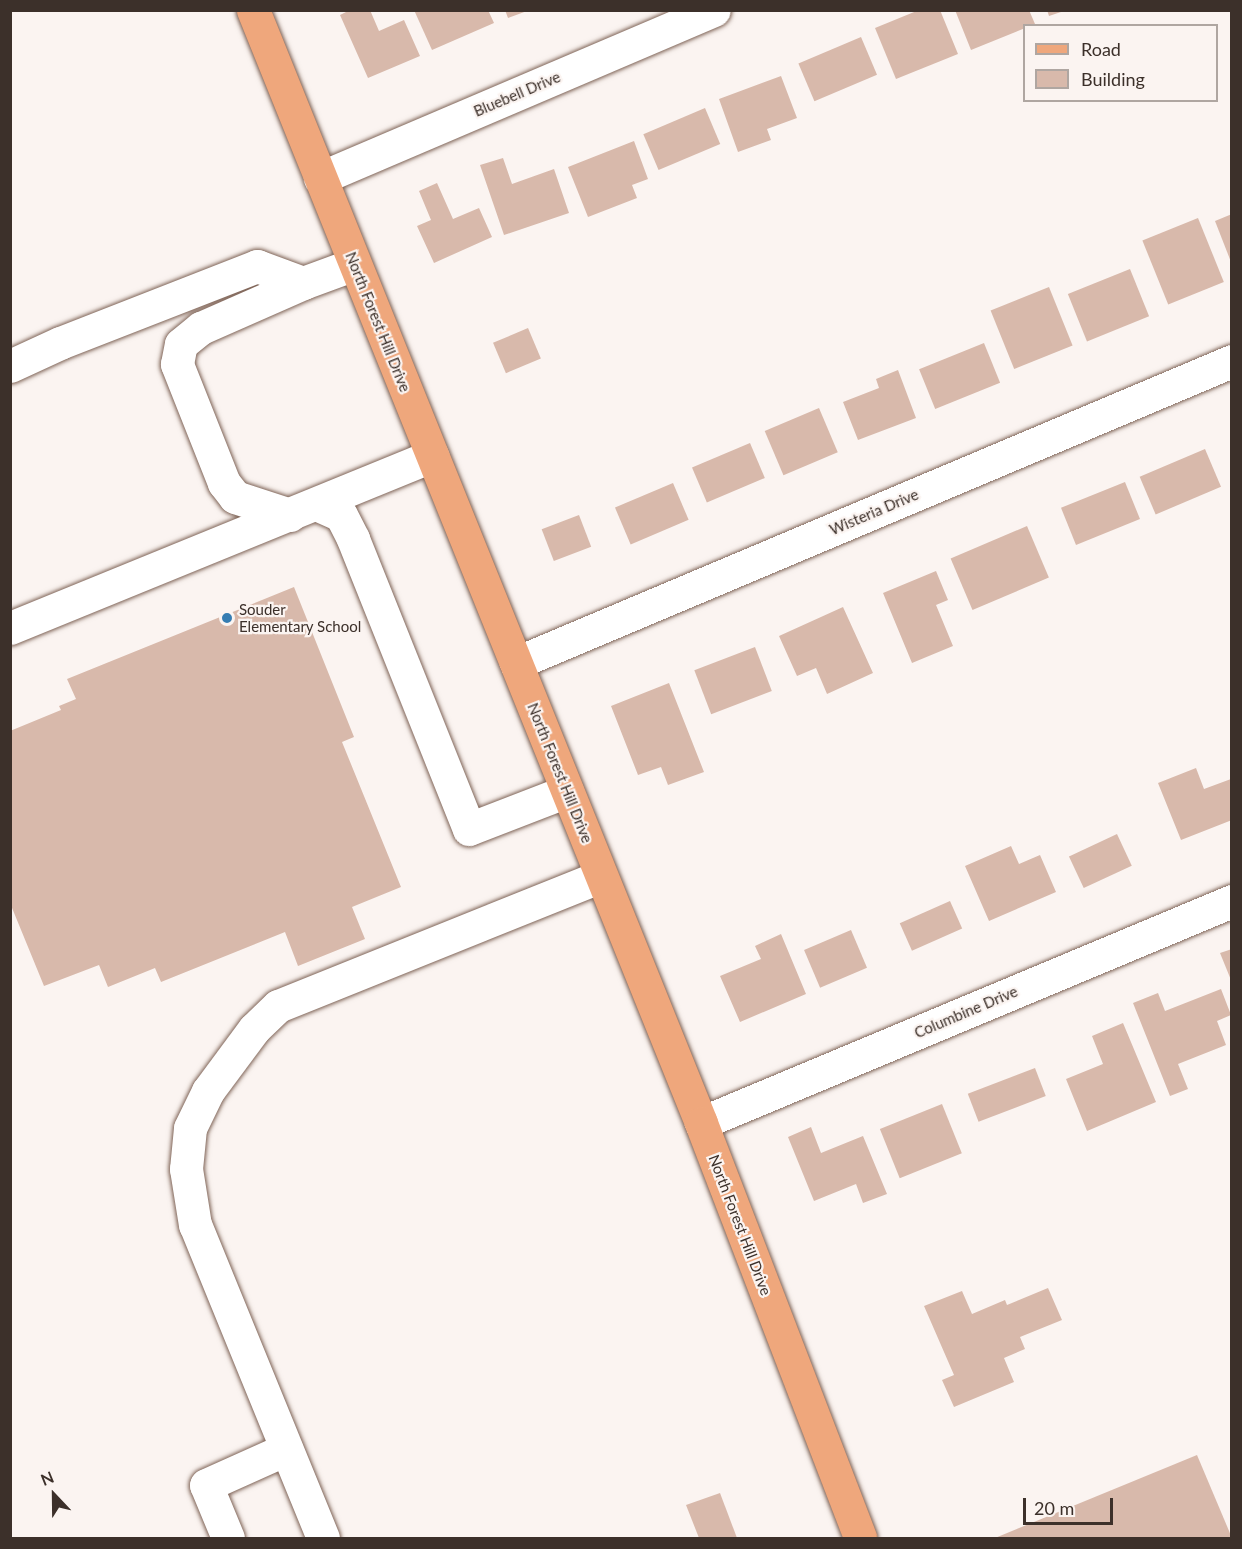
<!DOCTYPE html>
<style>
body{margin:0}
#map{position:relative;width:1242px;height:1549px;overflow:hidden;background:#fbf4f1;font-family:Lato,sans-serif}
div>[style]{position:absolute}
.building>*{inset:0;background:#d8b9ab;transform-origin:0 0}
.roads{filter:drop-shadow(0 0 2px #7f6457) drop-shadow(0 0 2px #7f6457)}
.minor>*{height:33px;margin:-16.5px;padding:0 16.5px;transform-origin:16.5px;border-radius:16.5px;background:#fff}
.major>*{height:33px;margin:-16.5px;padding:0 16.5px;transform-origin:16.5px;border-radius:16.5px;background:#efa77c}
.dots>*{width:16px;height:16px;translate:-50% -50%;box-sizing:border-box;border:3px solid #fbf4f1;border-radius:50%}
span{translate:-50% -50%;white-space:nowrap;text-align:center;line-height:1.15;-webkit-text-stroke:4.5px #fbf4f1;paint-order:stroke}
.street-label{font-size:15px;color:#3c302a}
.poi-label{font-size:15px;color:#3c302a}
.left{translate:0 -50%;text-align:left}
.frame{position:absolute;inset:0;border:12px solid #3c302a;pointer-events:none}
.legend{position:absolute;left:1023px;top:24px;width:195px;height:78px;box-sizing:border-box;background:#fbf4f1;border:2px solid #afa6a1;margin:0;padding:8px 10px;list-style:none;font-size:18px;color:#3c302a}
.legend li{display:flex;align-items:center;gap:12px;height:30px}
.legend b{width:30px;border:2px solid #afa6a1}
.north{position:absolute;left:24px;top:1465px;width:60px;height:60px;-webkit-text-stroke:4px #fbf4f1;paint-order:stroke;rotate:338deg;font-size:16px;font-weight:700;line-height:24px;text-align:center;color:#3c302a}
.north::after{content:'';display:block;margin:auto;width:21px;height:27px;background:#3c302a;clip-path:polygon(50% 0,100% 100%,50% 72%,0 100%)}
.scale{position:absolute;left:1023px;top:1498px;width:90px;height:27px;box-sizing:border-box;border:3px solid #3c302a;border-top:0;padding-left:8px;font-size:18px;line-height:21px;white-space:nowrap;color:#3c302a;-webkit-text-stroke:4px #fbf4f1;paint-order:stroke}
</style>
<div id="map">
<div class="building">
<i style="clip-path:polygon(350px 10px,370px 10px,379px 31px,404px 20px,420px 56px,368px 78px,340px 15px)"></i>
<i style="clip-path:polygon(414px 10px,488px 10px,494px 23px,432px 50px)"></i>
<i style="clip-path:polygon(505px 10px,527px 10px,527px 11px,508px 18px)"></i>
<i style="clip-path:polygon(919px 10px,940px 10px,958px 54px,896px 79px,875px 28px)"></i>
<i style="clip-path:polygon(955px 10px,1029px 10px,1035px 24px,971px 50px)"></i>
<i style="clip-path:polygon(1047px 10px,1064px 10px,1064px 11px,1049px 16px)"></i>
<i style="left:861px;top:37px;width:41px;height:68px;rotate:67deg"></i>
<i style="clip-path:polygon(781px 76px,797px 118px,767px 129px,771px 140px,738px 152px,719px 99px)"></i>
<i style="left:705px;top:108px;width:39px;height:67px;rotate:67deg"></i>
<i style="clip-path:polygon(634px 141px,648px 179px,632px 185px,637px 198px,588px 217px,568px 167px)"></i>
<i style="clip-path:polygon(503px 158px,512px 184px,554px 169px,569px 213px,504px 235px,480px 165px)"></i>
<i style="clip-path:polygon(437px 183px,453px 219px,479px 208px,492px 237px,434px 263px,417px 226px,431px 220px,419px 191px)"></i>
<i style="clip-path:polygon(1232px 214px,1232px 262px,1231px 262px,1215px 221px)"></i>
<i style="left:1198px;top:218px;width:69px;height:60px;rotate:68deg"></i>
<i style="left:1130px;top:269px;width:51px;height:67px;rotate:68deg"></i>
<i style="left:1049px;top:287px;width:63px;height:63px;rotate:68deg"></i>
<i style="left:528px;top:328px;width:33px;height:38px;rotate:67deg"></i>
<i style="left:984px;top:343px;width:43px;height:70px;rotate:68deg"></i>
<i style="clip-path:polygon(898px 370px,916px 418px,858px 440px,843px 402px,879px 388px,876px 379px)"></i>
<i style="left:819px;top:408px;width:48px;height:59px;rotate:67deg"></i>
<i style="left:750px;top:443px;width:38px;height:63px;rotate:67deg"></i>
<i style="left:1205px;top:449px;width:41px;height:71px;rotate:67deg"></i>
<i style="left:1125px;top:482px;width:40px;height:69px;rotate:68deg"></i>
<i style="left:673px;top:483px;width:40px;height:63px;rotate:67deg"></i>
<i style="left:579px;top:515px;width:34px;height:40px;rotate:69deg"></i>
<i style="left:1027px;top:526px;width:56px;height:83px;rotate:67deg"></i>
<i style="clip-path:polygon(936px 571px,948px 600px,936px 605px,953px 646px,912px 663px,883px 593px)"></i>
<i style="clip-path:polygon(294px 587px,354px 737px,342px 742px,401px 887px,352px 907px,365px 939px,298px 966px,285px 932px,161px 982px,155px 968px,108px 987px,99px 965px,44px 986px,10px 903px,10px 731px,61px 710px,59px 706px,76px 699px,67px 679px)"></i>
<i style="clip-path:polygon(843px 607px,873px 673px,827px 694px,816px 668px,797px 676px,779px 636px)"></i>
<i style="left:755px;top:647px;width:47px;height:65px;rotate:69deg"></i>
<i style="clip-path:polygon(669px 683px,704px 772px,668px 785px,661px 767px,638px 775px,611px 706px)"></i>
<i style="clip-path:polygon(1196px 768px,1204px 789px,1231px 779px,1232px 820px,1181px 840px,1158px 783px)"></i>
<i style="left:1117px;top:834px;width:35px;height:53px;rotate:65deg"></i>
<i style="clip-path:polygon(1011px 846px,1019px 864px,1040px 855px,1056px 892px,989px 921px,965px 866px)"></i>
<i style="left:950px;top:901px;width:30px;height:55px;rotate:66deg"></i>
<i style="left:851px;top:930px;width:41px;height:51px;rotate:67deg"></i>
<i style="clip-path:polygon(781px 934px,806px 994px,740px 1022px,720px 976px,761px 959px,755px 946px)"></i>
<i style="clip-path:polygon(1232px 949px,1232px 980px,1231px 980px,1220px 953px)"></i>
<i style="clip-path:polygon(1221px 989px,1231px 1015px,1217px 1021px,1226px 1045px,1178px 1064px,1188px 1089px,1170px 1096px,1133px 1003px,1158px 993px,1165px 1011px)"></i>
<i style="clip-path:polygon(1123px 1023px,1156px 1102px,1087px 1131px,1066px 1079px,1103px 1064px,1092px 1036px)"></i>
<i style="left:1035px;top:1068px;width:30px;height:72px;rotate:69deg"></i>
<i style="left:942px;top:1104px;width:53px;height:67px;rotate:68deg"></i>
<i style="clip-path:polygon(811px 1127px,821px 1153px,863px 1136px,887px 1194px,863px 1203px,856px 1184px,814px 1201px,788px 1137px)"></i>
<i style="clip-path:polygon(1048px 1288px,1062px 1320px,1020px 1337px,1025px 1349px,1004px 1358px,1014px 1382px,954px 1407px,942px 1380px,954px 1375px,924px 1306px,962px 1291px,972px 1314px,1005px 1300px,1007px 1305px)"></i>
<i style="clip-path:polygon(1197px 1455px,1232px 1538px,995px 1538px)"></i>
<i style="clip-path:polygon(720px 1493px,737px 1538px,699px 1538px,686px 1505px)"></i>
</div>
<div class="roads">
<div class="minor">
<i style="left:320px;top:178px;width:428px;rotate:-23.1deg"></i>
<i style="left:10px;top:366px;width:55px;rotate:-24.7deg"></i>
<i style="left:60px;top:343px;width:212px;rotate:-21.3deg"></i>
<i style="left:257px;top:266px;width:49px;rotate:20.3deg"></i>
<i style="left:303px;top:283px;width:55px;rotate:-20.1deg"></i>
<i style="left:316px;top:504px;width:27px;rotate:24deg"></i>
<i style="left:341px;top:515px;width:27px;rotate:63deg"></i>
<i style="left:353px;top:539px;width:312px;rotate:68.2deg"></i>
<i style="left:469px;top:829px;width:105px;rotate:-21.2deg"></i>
<i style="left:290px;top:515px;width:58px;rotate:-161.9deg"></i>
<i style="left:235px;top:497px;width:18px;rotate:-128deg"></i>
<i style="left:224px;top:483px;width:128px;rotate:-111.6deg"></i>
<i style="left:177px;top:364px;width:20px;rotate:-79deg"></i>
<i style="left:181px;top:344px;width:26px;rotate:-39deg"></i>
<i style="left:201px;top:328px;width:111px;rotate:-23.8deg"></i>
<i style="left:10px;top:628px;width:456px;rotate:-22.2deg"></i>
<i style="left:516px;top:663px;width:777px;rotate:-22.87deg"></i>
<i style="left:701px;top:1123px;width:576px;rotate:-22.69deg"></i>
<i style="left:228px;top:1538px;width:57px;rotate:-112.5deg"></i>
<i style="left:206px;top:1485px;width:88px;rotate:-24.2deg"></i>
<i style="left:323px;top:1538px;width:338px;rotate:-112.2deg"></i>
<i style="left:195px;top:1225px;width:57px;rotate:-99.1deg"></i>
<i style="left:186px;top:1169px;width:41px;rotate:-84.4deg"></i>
<i style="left:190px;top:1128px;width:41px;rotate:-64.1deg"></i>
<i style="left:208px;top:1091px;width:77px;rotate:-53.4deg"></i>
<i style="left:254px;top:1029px;width:33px;rotate:-44deg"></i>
<i style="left:278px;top:1006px;width:348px;rotate:-21.9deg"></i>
</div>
<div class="major">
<i style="left:253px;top:10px;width:1200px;rotate:68.07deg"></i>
<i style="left:701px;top:1123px;width:444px;rotate:69deg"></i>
</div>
</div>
<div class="dots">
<i style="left:227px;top:618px;background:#367db2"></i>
</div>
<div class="street-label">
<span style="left:517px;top:94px;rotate:-23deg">Bluebell Drive</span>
<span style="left:378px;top:322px;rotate:68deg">North Forest Hill Drive</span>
<span style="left:874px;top:512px;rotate:-23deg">Wisteria Drive</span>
<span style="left:560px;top:773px;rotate:68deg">North Forest Hill Drive</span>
<span style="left:966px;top:1012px;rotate:-23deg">Columbine Drive</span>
<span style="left:740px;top:1225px;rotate:69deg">North Forest Hill Drive</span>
</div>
<div class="poi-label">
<span class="left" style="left:239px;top:618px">Souder<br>Elementary School</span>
</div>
<div class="frame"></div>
<ul class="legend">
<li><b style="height:8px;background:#efa77c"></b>Road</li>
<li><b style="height:16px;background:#d8b9ab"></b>Building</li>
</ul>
<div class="north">N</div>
<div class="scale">20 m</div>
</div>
